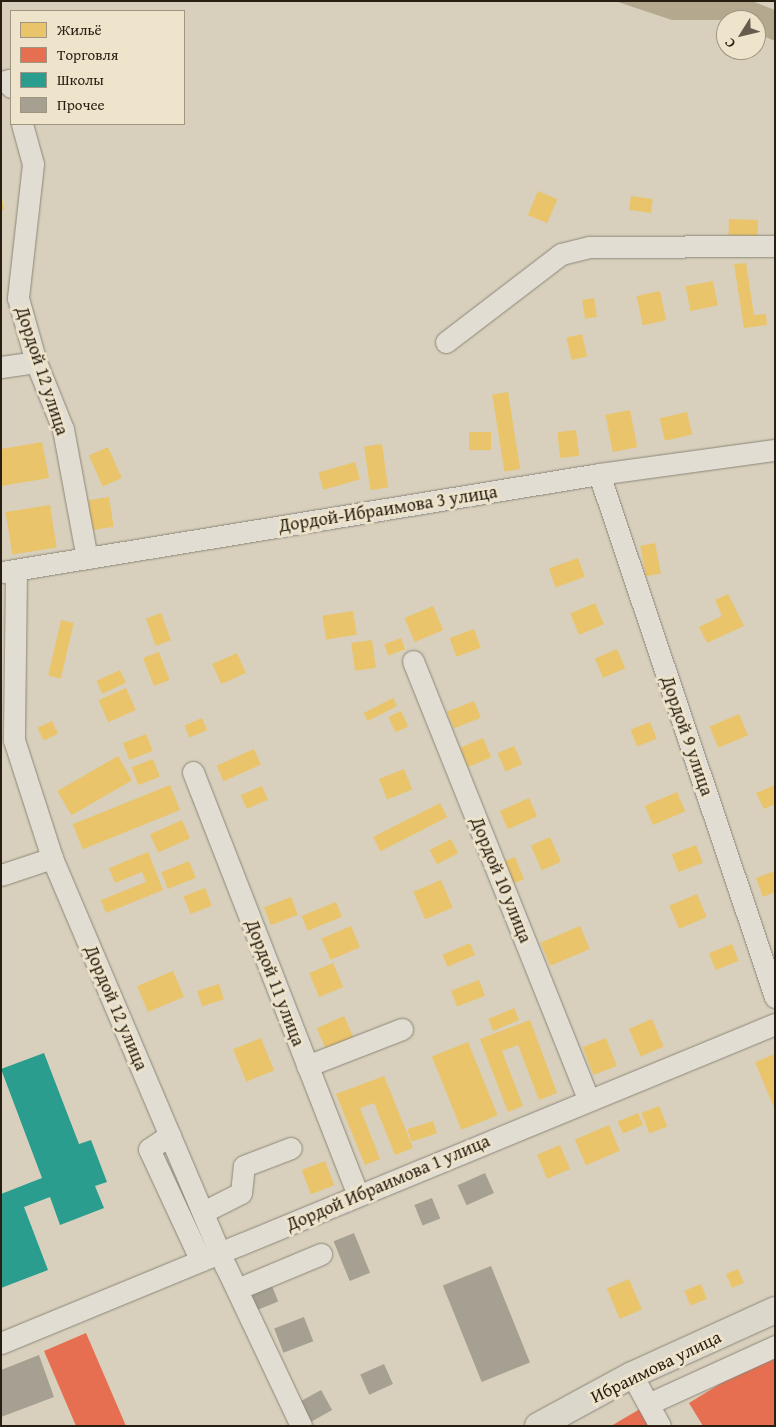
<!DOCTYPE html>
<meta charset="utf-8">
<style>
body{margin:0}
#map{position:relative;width:776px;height:1427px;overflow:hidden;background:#d8d0bc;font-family:"Gentium Book Plus",serif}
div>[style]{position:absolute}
.water>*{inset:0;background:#b4a88e}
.homes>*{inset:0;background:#e9c46a;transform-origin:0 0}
.shops>*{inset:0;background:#e76f51}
.schools>*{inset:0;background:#2a9d8f}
.building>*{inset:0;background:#a6a092;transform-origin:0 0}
.roads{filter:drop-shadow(0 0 1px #8c8679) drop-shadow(0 0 1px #8c8679)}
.minor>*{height:21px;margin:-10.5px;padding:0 10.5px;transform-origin:10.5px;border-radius:10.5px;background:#e1ddd2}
.major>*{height:26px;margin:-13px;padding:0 13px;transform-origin:13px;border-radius:13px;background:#dbd7cb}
span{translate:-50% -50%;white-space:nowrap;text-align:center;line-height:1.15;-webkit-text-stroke:5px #eee4cb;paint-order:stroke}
.street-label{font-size:18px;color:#281e12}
.frame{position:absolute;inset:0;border:2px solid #281e12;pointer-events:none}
.legend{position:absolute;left:10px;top:10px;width:175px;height:115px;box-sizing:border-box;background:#eee4cb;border:1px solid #9f9581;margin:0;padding:6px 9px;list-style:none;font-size:15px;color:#281e12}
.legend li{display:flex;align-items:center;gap:10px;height:25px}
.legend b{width:25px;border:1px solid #9f9581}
.north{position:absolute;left:716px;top:10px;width:50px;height:50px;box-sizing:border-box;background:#eee4cb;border:1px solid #9f9581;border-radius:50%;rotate:234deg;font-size:14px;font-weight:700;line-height:20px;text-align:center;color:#281e12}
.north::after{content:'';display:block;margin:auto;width:18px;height:22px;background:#665c4e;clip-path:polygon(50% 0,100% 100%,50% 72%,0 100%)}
</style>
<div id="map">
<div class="water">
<i style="clip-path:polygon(615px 1px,752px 1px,775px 10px,775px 41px,756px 33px,756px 20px,672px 20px)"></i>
</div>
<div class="homes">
<i style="left:538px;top:191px;width:21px;height:26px;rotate:23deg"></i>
<i style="clip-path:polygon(1px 193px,4px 210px,1px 210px)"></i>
<i style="left:631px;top:196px;width:22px;height:14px;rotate:8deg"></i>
<i style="left:729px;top:219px;width:29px;height:16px;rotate:2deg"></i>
<i style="clip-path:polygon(746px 263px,754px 315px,766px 314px,767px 325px,744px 328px,734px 264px)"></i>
<i style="left:713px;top:281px;width:25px;height:28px;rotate:79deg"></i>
<i style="left:660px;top:291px;width:30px;height:24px;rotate:78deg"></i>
<i style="left:594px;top:298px;width:19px;height:12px;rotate:81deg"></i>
<i style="left:582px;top:334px;width:23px;height:16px;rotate:77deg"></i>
<i style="left:508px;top:392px;width:78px;height:16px;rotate:81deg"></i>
<i style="left:630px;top:410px;width:38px;height:25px;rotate:79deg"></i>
<i style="left:687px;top:412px;width:23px;height:28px;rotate:77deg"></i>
<i style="left:576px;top:430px;width:26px;height:19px;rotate:83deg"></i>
<i style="left:469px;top:432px;width:22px;height:18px"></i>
<i style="clip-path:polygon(42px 442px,49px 478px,1px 486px,1px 449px)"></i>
<i style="left:382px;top:444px;width:44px;height:18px;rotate:82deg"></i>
<i style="left:108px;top:447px;width:34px;height:21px;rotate:66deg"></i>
<i style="left:355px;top:462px;width:18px;height:38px;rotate:74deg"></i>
<i style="left:109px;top:497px;width:30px;height:21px;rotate:81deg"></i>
<i style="left:50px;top:505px;width:43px;height:45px;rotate:81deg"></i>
<i style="left:655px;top:543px;width:31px;height:15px;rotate:79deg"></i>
<i style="left:578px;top:558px;width:20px;height:31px;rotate:70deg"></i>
<i style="clip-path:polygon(728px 594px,744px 626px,707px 643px,699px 627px,722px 616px,715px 600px)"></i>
<i style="left:595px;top:603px;width:23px;height:27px;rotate:67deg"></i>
<i style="left:433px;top:606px;width:26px;height:31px;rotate:67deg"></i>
<i style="left:353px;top:611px;width:24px;height:31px;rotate:81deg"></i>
<i style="left:161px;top:613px;width:29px;height:16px;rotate:70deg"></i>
<i style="left:61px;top:620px;width:13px;height:57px;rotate:13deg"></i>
<i style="left:474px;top:629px;width:20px;height:26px;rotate:70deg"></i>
<i style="left:401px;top:638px;width:12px;height:18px;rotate:70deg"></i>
<i style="left:372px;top:640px;width:28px;height:21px;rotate:82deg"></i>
<i style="left:617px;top:649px;width:21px;height:24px;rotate:67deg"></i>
<i style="left:159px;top:652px;width:30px;height:17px;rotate:69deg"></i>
<i style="left:237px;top:653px;width:22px;height:27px;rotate:66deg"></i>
<i style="left:120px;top:670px;width:14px;height:26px;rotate:65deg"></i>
<i style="left:126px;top:688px;width:24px;height:30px;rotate:66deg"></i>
<i style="left:393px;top:698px;width:9px;height:33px;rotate:63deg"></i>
<i style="left:474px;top:701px;width:18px;height:29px;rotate:68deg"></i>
<i style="left:401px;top:711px;width:17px;height:14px;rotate:65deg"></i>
<i style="left:739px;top:714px;width:23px;height:32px;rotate:67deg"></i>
<i style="left:202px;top:718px;width:13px;height:19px;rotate:67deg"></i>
<i style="left:52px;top:721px;width:14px;height:16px;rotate:65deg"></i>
<i style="left:650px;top:722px;width:18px;height:21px;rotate:68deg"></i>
<i style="left:146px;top:734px;width:18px;height:25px;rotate:68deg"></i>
<i style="left:483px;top:738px;width:21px;height:25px;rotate:67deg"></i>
<i style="left:514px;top:746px;width:20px;height:18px;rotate:66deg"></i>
<i style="left:254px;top:749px;width:17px;height:41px;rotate:66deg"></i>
<i style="left:118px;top:756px;width:28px;height:70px;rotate:60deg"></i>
<i style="left:153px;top:759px;width:19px;height:23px;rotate:69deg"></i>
<i style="left:404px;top:769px;width:22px;height:27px;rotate:68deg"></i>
<i style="left:170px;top:785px;width:27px;height:105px;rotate:68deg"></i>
<i style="clip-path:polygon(775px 785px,775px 804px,764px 809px,756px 793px)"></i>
<i style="left:262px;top:786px;width:15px;height:23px;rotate:67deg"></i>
<i style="left:677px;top:792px;width:21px;height:35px;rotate:67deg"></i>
<i style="left:529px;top:798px;width:20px;height:32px;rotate:66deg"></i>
<i style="left:440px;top:803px;width:16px;height:75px;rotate:63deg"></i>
<i style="left:182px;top:820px;width:20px;height:35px;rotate:66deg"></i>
<i style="left:550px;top:837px;width:27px;height:21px;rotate:66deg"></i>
<i style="left:451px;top:839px;width:16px;height:24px;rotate:63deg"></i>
<i style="left:696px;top:845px;width:19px;height:26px;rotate:69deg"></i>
<i style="clip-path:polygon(148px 852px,163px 890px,106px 913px,101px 900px,146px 882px,142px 872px,115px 883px,109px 868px)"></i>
<i style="left:515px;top:857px;width:24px;height:16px;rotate:68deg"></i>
<i style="left:189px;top:861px;width:18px;height:30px;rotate:68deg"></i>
<i style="clip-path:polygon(775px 871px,775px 892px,763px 897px,756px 878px)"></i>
<i style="left:441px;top:880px;width:30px;height:30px;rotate:67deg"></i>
<i style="left:205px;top:888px;width:19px;height:23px;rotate:69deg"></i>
<i style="left:697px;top:894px;width:25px;height:30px;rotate:67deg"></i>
<i style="left:291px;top:897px;width:19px;height:29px;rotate:69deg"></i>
<i style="left:336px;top:902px;width:16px;height:37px;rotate:68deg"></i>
<i style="left:351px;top:926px;width:23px;height:32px;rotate:67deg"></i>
<i style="left:580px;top:926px;width:25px;height:43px;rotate:67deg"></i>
<i style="left:470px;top:943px;width:13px;height:30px;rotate:67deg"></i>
<i style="left:732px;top:944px;width:18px;height:25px;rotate:68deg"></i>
<i style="left:333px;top:963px;width:26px;height:26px;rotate:67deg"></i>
<i style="left:173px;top:971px;width:28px;height:39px;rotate:67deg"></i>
<i style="left:479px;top:980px;width:17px;height:30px;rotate:69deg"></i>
<i style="left:219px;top:984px;width:16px;height:23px;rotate:72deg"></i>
<i style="left:514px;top:1008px;width:13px;height:28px;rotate:67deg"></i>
<i style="left:344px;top:1016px;width:27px;height:30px;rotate:66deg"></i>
<i style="left:652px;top:1019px;width:30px;height:25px;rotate:67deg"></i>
<i style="clip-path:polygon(530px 1020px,557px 1093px,539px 1100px,518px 1045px,502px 1051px,523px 1106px,508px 1112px,480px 1039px)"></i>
<i style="left:261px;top:1038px;width:35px;height:30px;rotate:68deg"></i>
<i style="left:606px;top:1038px;width:30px;height:25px;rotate:69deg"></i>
<i style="left:468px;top:1042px;width:79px;height:39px;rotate:68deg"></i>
<i style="clip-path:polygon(775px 1054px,775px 1110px,755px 1062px)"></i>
<i style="clip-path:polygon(384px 1076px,413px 1148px,395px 1155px,374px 1103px,360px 1108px,380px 1159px,365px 1165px,336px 1094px)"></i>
<i style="left:659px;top:1106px;width:22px;height:19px;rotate:68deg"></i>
<i style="left:638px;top:1113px;width:13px;height:22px;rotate:67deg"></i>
<i style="left:433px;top:1121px;width:13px;height:27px;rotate:72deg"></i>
<i style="left:609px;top:1125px;width:28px;height:37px;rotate:67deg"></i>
<i style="left:560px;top:1145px;width:26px;height:25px;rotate:67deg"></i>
<i style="left:325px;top:1161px;width:26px;height:25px;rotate:69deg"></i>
<i style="left:738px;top:1269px;width:15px;height:13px;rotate:67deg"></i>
<i style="left:629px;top:1279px;width:33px;height:24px;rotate:67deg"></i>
<i style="left:701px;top:1284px;width:16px;height:18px;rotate:68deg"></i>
</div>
<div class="shops">
<i style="clip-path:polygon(86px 1333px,126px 1426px,76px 1426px,44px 1351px)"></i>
<i style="clip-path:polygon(775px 1350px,775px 1426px,703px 1426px,689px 1403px)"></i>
<i style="clip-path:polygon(645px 1406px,657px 1426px,611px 1426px)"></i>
</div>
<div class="schools">
<i style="clip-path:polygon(44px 1053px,79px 1144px,91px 1140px,107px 1182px,95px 1186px,104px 1208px,60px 1225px,50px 1197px,24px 1207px,48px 1270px,1px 1288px,1px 1194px,42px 1178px,1px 1069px)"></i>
</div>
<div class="building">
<i style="left:485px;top:1173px;width:22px;height:30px;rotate:66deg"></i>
<i style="left:432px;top:1198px;width:22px;height:19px;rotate:68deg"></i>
<i style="left:354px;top:1233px;width:43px;height:22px;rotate:68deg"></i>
<i style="left:491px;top:1266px;width:104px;height:52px;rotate:68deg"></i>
<i style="left:270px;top:1281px;width:22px;height:22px;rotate:68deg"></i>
<i style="left:304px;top:1317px;width:26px;height:32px;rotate:69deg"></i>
<i style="clip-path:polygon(39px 1355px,54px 1397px,1px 1417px,1px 1370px)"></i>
<i style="left:384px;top:1364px;width:22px;height:26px;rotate:66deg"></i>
<i style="left:321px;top:1390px;width:23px;height:27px;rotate:61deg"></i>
</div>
<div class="roads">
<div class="minor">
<i style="left:1px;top:82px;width:8px;rotate:-14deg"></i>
<i style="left:9px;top:80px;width:7px;rotate:74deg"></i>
<i style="left:22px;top:124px;width:41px;rotate:74.6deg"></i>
<i style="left:33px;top:164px;width:135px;rotate:96.4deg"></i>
<i style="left:18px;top:298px;width:66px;rotate:74.3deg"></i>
<i style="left:36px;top:362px;width:72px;rotate:68.1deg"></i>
<i style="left:63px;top:429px;width:131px;rotate:79.5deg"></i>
<i style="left:446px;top:342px;width:145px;rotate:-37.4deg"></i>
<i style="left:561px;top:254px;width:30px;rotate:-14deg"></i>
<i style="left:590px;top:247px;width:185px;rotate:-0.3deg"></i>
<i style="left:1px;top:367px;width:35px;rotate:-8deg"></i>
<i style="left:599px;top:474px;width:552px;rotate:71.4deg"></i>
<i style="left:16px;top:570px;width:170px;rotate:90.7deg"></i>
<i style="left:14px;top:740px;width:124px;rotate:72.1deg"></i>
<i style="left:52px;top:858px;width:444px;rotate:67deg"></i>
<i style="left:226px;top:1267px;width:176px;rotate:64.7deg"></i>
<i style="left:2px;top:572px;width:605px;rotate:-9.32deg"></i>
<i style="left:599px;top:474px;width:178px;rotate:-7.8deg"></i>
<i style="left:413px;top:661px;width:473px;rotate:68.2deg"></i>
<i style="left:193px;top:772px;width:454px;rotate:68.7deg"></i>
<i style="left:1px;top:875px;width:54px;rotate:-18.4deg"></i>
<i style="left:307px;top:1066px;width:102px;rotate:-21.3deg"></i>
<i style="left:170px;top:1135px;width:25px;rotate:146deg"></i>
<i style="left:149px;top:1149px;width:123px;rotate:65.1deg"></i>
<i style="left:203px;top:1212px;width:42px;rotate:-26.6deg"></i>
<i style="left:241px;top:1193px;width:27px;rotate:-84deg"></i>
<i style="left:244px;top:1166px;width:50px;rotate:-21deg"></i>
<i style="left:237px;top:1289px;width:91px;rotate:-22.6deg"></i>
<i style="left:1px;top:1343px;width:837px;rotate:-22.4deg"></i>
<i style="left:632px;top:1375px;width:58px;rotate:61.2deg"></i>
<i style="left:648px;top:1404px;width:140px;rotate:-24.5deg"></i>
</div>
<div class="major">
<i style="left:538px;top:1426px;width:107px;rotate:-28.5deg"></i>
<i style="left:632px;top:1375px;width:157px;rotate:-24.4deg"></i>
</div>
</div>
<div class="street-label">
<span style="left:42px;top:371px;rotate:72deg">Дордой 12 улица</span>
<span style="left:388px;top:509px;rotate:-9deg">Дордой-Ибраимова 3 улица</span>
<span style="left:687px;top:736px;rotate:71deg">Дордой 9 улица</span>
<span style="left:501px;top:880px;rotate:68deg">Дордой 10 улица</span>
<span style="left:275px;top:983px;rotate:69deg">Дордой 11 улица</span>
<span style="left:116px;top:1008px;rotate:67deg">Дордой 12 улица</span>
<span style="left:388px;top:1183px;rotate:-23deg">Дордой Ибраимова 1 улица</span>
<span style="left:656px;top:1367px;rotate:-26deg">Ибраимова улица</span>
</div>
<div class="frame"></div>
<ul class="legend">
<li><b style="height:14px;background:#e9c46a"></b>Жильё</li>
<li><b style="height:14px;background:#e76f51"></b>Торговля</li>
<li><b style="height:14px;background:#2a9d8f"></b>Школы</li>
<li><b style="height:14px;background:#a6a092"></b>Прочее</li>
</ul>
<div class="north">С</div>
</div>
